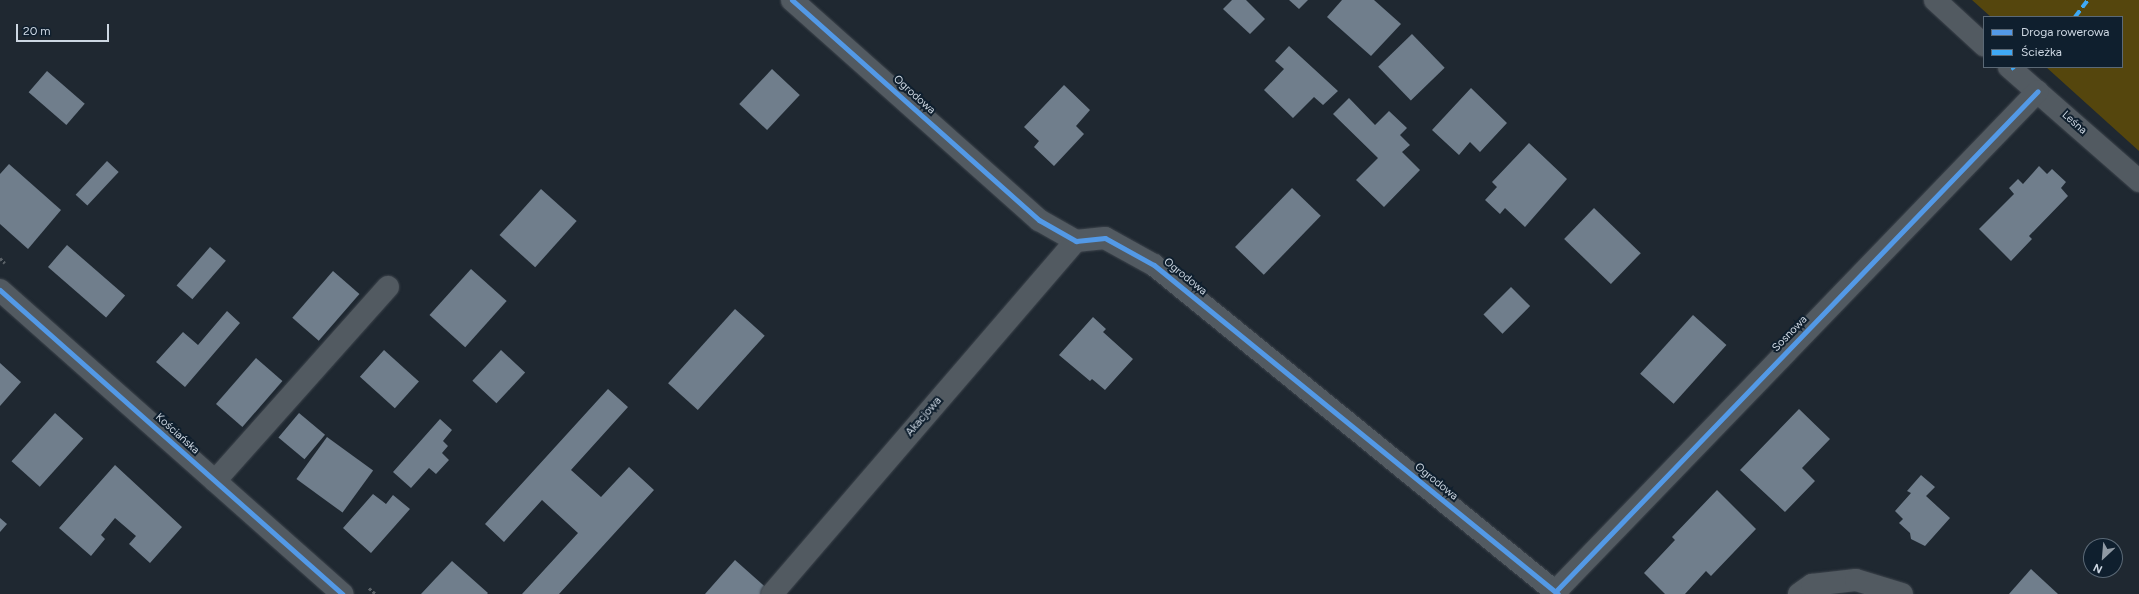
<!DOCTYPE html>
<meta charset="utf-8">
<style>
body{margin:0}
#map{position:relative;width:2139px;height:594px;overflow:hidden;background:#1f2831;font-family:Figtree,sans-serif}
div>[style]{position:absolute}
.green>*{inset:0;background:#55460d}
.building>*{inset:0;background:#707e8c;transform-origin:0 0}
.path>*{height:2.5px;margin-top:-1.25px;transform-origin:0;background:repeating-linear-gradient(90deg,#5a6167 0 3px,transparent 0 5px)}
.roads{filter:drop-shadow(0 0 1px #3d444c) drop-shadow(0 0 1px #3d444c)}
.minor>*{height:22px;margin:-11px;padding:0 11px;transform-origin:11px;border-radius:11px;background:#525a61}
.quiet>*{height:4px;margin-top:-2px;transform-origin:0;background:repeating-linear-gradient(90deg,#3fa9f5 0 8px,transparent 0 12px)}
.cycleway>*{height:5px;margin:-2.5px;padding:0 2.5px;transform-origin:2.5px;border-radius:2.5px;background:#5399e6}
span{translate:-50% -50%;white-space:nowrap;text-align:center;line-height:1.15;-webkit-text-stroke:4px #0f1f2e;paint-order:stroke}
.street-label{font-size:11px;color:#cdd7e2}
.legend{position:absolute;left:1983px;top:16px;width:140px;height:52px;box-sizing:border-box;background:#0f1f2e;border:1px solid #5b6976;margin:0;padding:5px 7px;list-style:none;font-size:12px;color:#cdd7e2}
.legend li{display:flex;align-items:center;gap:8px;height:20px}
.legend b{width:20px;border:1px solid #5b6976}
.north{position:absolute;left:2083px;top:538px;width:40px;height:40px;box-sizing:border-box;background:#0f1f2e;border:1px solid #5b6976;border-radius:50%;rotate:206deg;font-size:11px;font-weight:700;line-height:16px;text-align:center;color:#cdd7e2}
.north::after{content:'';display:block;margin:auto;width:14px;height:18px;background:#909aa4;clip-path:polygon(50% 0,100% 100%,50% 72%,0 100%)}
.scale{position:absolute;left:16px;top:24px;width:93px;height:18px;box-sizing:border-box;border:2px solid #cdd7e2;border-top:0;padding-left:5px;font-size:12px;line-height:14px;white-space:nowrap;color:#cdd7e2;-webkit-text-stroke:3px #0f1f2e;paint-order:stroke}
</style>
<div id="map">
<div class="green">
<i style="clip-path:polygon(1972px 0,2139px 0,2139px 151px,2046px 67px,2122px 67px,2122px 17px,1991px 17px)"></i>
</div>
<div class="building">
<i style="clip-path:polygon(1232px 0,1246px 0,1265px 19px,1250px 34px,1223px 9px)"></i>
<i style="clip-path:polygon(1289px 0,1308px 0,1299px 9px)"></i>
<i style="clip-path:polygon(1342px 0,1374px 0,1401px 24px,1371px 56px,1327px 17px)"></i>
<i style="left:1412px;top:34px;width:47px;height:47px;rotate:46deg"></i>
<i style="clip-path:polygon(1289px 46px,1338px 91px,1323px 105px,1314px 97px,1293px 118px,1264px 90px,1284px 69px,1275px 61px)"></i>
<i style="left:772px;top:69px;width:38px;height:48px;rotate:43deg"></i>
<i style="left:47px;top:71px;width:50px;height:28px;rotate:41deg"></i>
<i style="clip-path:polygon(1064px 85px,1090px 110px,1076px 126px,1084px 134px,1054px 166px,1034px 147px,1039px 141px,1024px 127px)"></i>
<i style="clip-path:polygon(1471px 88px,1507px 123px,1480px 152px,1470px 142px,1459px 155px,1432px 130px)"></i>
<i style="clip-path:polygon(1349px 98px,1375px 125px,1389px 111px,1407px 128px,1400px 135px,1410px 145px,1402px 152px,1420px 170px,1384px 207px,1356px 180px,1378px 158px,1333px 114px)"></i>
<i style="clip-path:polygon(1529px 143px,1567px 179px,1525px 227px,1505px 208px,1500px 214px,1485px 200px,1497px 187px,1492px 182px)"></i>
<i style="left:107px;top:161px;width:16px;height:46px;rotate:43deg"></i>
<i style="clip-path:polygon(9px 164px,61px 210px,28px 249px,0 224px,0 174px)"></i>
<i style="clip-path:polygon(2039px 166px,2047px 174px,2052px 169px,2066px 182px,2061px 188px,2068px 196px,2029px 236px,2032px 239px,2011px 261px,1979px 229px,2014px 194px,2009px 188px,2018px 179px,2023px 184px)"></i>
<i style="left:1292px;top:188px;width:40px;height:82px;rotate:44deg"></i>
<i style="left:541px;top:189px;width:48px;height:62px;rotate:42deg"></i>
<i style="left:1594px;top:208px;width:65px;height:43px;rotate:44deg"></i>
<i style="left:67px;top:245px;width:77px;height:29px;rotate:41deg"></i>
<i style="left:210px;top:247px;width:21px;height:51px;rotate:41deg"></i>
<i style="left:471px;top:269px;width:48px;height:62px;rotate:42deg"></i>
<i style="left:333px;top:271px;width:35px;height:62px;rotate:41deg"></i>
<i style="left:1511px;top:287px;width:27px;height:39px;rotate:45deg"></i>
<i style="left:735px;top:309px;width:40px;height:100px;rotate:42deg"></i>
<i style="clip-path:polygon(227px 311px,240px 323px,185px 387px,156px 362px,183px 332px,198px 345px)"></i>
<i style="left:1693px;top:315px;width:45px;height:79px;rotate:42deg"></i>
<i style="clip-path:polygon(1093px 317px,1106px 329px,1103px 332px,1133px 359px,1105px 390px,1092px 379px,1090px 381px,1059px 355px)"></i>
<i style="left:384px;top:350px;width:47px;height:36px;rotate:42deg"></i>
<i style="left:501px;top:350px;width:33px;height:42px;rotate:43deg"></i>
<i style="left:256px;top:358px;width:35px;height:61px;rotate:41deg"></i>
<i style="clip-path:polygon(0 363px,21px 382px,0 406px)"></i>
<i style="clip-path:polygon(608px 389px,628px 407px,571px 470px,601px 497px,629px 467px,654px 490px,559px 594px,522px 594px,578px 533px,542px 500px,504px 542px,485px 524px)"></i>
<i style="clip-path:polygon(1799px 409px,1830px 439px,1802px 468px,1815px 481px,1785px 512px,1740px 470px)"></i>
<i style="left:55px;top:413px;width:38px;height:65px;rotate:42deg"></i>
<i style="left:299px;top:413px;width:34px;height:32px;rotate:40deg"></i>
<i style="clip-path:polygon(440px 419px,452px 430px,443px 441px,448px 446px,442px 453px,449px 460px,436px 474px,429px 468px,411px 488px,393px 472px)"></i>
<i style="left:327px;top:437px;width:57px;height:52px;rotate:36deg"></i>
<i style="clip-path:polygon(115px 465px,182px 527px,150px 563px,129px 544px,136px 536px,115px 518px,101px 535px,105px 539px,91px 556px,59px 528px)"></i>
<i style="clip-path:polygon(1921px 475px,1935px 487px,1926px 496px,1950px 518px,1925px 546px,1911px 539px,1910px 533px,1899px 523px,1903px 519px,1895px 511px,1911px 493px,1907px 491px)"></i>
<i style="clip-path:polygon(1717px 490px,1756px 529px,1711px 576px,1706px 571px,1685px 594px,1665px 594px,1644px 573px,1675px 540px,1672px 537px)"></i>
<i style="clip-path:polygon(373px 494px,386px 504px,393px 495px,410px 509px,371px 553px,343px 528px)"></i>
<i style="clip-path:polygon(0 518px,7px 524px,0 532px)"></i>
<i style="clip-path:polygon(735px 560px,770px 591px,767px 594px,705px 594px)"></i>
<i style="clip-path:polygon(452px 561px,488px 593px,487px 594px,421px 594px)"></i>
<i style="clip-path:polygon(2031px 569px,2058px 594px,2009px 594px)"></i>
</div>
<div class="path">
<i style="left:0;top:258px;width:7px;rotate:45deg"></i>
<i style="left:369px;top:588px;width:9px;rotate:41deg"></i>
</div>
<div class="roads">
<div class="minor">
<i style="left:792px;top:0;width:331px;rotate:41.7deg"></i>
<i style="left:1039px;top:220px;width:43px;rotate:29.6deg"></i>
<i style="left:1076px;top:241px;width:29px;rotate:-6deg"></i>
<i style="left:1105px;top:238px;width:56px;rotate:28.9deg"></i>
<i style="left:1154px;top:265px;width:521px;rotate:39.16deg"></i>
<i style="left:1935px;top:0;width:67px;rotate:42.6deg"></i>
<i style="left:2009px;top:67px;width:173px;rotate:41.2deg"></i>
<i style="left:0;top:290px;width:458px;rotate:41.6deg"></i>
<i style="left:215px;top:481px;width:260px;rotate:-48.3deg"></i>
<i style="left:1556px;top:591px;width:694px;rotate:-46.05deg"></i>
<i style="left:772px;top:594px;width:466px;rotate:-49.3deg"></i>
<i style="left:1799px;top:594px;width:16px;rotate:-35deg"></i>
<i style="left:1812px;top:585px;width:44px;rotate:-6.5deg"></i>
<i style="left:1856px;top:580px;width:48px;rotate:16.9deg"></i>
</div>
</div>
<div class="quiet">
<i style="left:2075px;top:17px;width:21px;rotate:-53deg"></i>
<i style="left:2011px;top:69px;width:4px;rotate:-34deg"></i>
</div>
<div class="cycleway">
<i style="left:792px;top:0;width:331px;rotate:41.7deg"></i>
<i style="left:1039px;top:220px;width:43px;rotate:29.6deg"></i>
<i style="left:1076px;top:241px;width:29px;rotate:-6deg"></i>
<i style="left:1105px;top:238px;width:56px;rotate:28.9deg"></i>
<i style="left:1154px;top:265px;width:521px;rotate:39.16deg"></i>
<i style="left:0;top:290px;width:458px;rotate:41.6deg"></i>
<i style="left:1556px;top:591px;width:694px;rotate:-46.05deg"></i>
</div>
<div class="street-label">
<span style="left:914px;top:95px;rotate:42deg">Ogrodowa</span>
<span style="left:2074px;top:123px;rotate:42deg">Leśna</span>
<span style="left:1185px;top:277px;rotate:39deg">Ogrodowa</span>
<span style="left:1790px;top:334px;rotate:-46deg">Sosnowa</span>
<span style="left:924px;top:417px;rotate:-49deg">Akacjowa</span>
<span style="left:177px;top:434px;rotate:42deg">Kościańska</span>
<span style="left:1436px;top:482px;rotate:39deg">Ogrodowa</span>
</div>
<ul class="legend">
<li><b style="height:5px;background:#5399e6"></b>Droga rowerowa</li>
<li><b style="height:5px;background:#3fa9f5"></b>Ścieżka</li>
</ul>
<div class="north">N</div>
<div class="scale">20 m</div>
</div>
